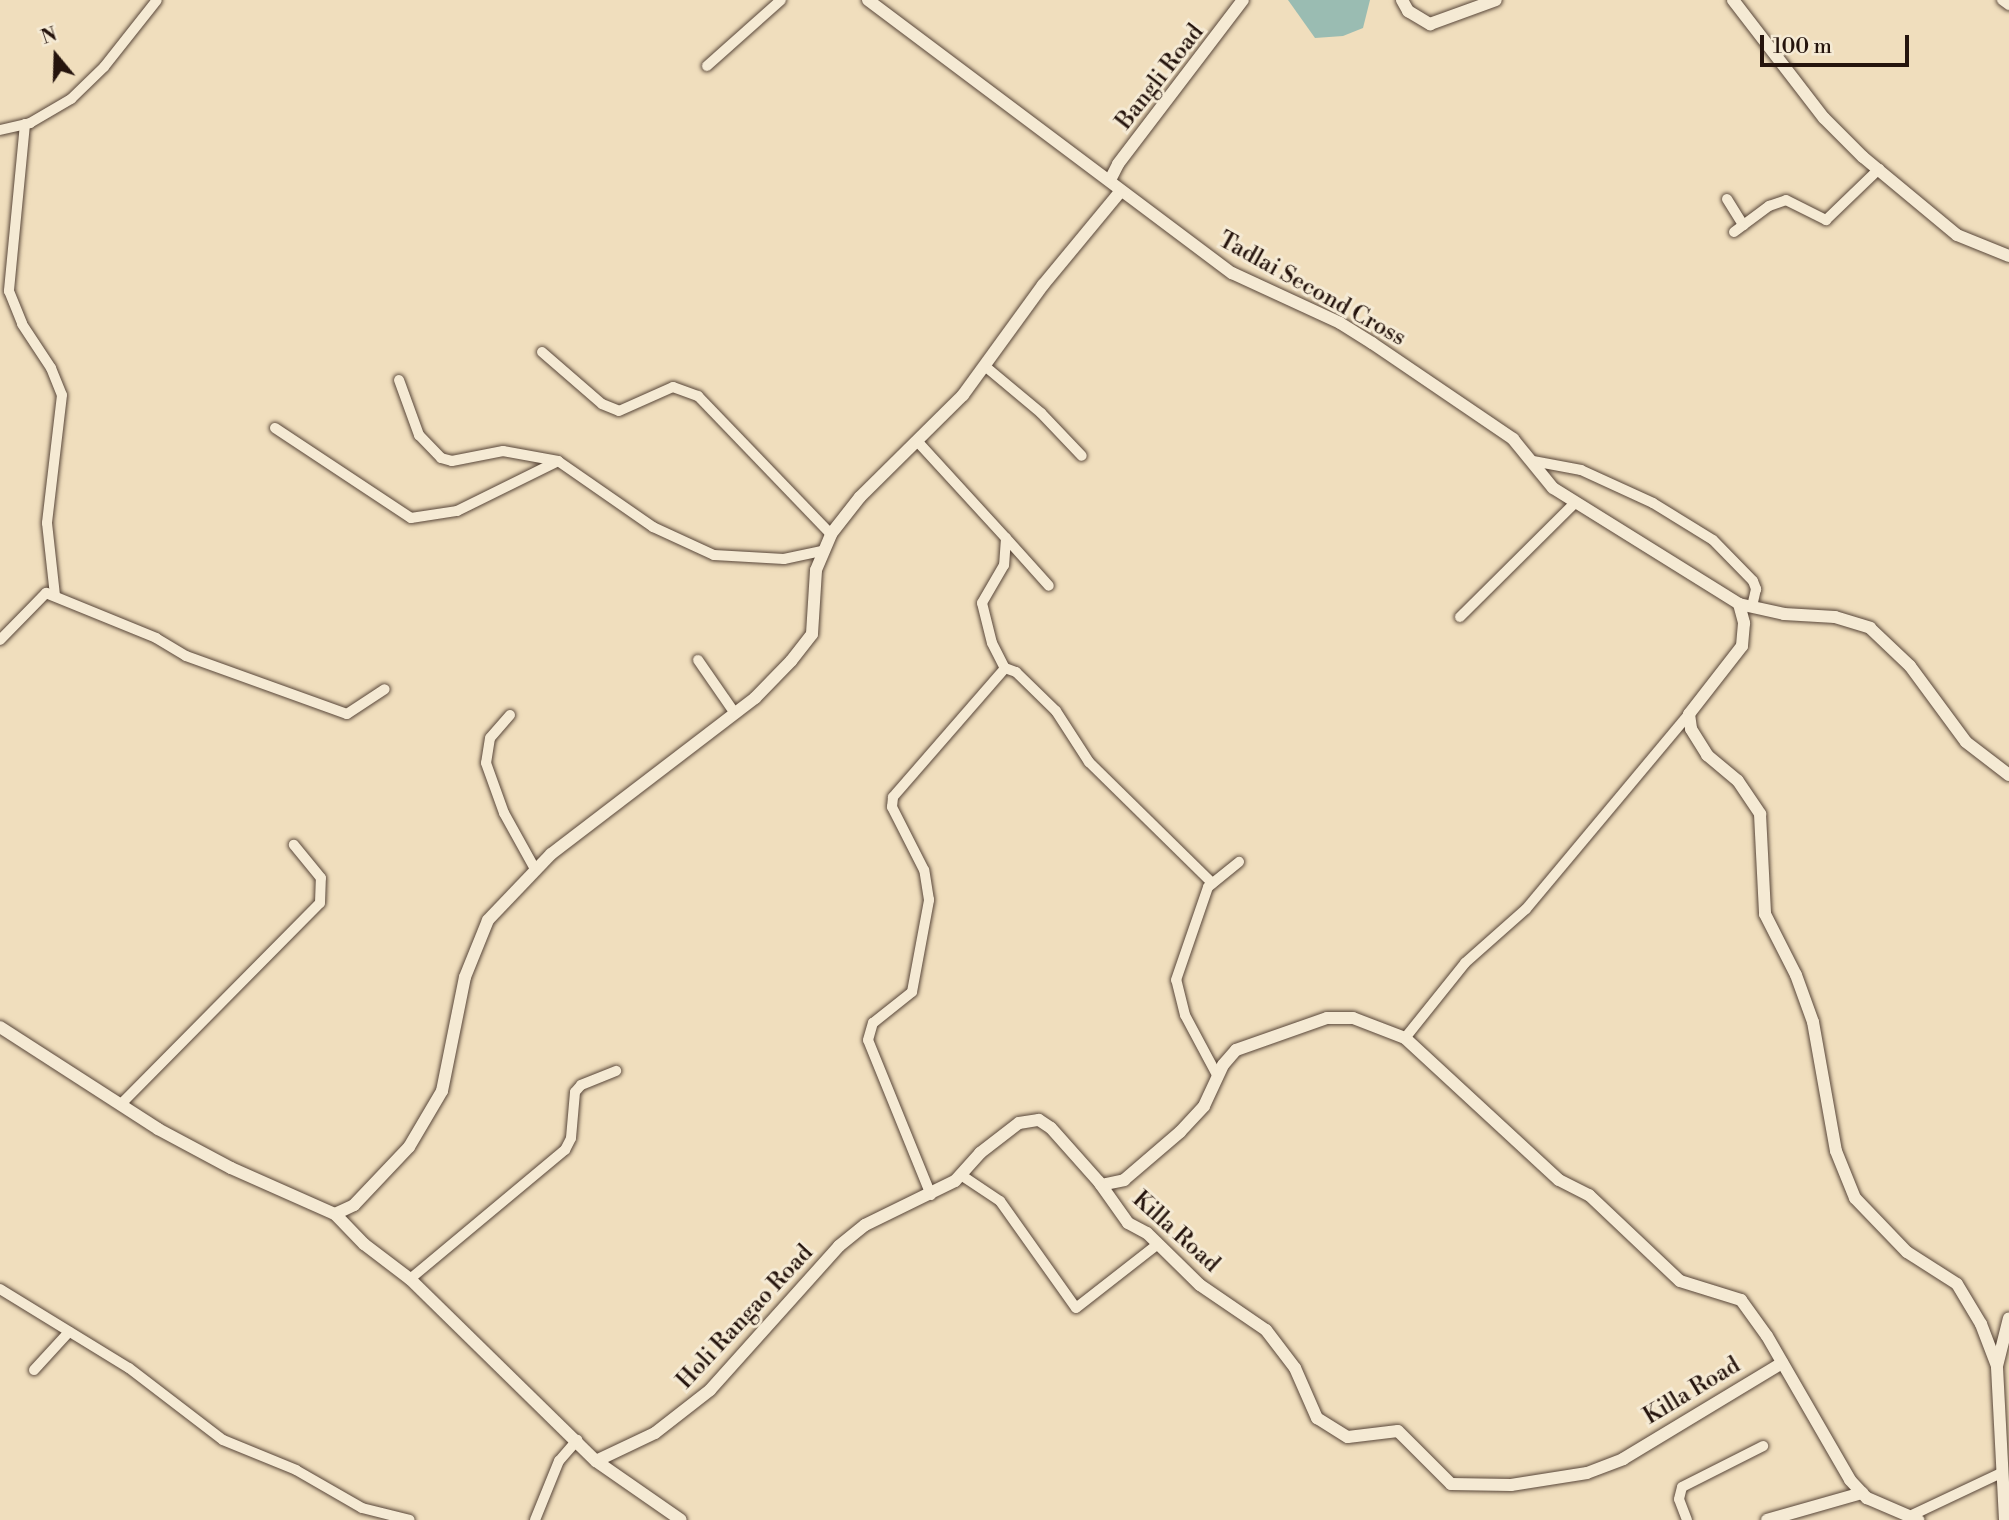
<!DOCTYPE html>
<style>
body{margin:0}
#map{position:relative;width:2009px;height:1520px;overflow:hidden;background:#f0debd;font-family:"Libre Bodoni",serif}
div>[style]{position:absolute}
.water>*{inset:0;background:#9abcb2}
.roads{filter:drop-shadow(0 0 2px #584639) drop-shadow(0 0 2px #584639)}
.street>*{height:10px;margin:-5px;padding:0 5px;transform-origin:5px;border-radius:5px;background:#f5ead4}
.secondary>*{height:12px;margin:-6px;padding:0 6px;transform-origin:6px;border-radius:6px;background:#f5ead4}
span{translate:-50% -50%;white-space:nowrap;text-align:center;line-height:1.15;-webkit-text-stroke:6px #f5ead4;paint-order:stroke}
.street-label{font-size:23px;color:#25140d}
.north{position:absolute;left:21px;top:21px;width:70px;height:70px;-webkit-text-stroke:5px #f5ead4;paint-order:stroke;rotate:341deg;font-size:19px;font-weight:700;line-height:28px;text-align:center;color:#25140d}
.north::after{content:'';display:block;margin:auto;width:24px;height:32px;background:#25140d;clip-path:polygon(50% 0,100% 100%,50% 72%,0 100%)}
.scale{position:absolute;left:1760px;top:35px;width:149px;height:32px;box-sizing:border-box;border:4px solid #25140d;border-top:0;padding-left:9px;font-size:21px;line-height:24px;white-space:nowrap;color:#25140d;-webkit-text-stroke:5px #f5ead4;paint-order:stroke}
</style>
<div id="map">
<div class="water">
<i style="clip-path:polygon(1288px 0,1370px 0,1363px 28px,1343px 36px,1315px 38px)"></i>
</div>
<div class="roads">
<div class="street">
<i style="left:2002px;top:0;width:9px;rotate:36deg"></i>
<i style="left:707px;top:66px;width:99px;rotate:-41.7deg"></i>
<i style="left:25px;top:124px;width:168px;rotate:95.5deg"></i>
<i style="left:9px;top:291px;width:35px;rotate:68deg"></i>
<i style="left:22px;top:324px;width:53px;rotate:56.6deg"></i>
<i style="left:51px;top:368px;width:29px;rotate:68deg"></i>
<i style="left:62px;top:395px;width:129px;rotate:96.7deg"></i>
<i style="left:47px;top:523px;width:73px;rotate:83.7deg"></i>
<i style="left:0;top:130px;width:31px;rotate:-13deg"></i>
<i style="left:30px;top:123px;width:48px;rotate:-30.3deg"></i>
<i style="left:71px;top:99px;width:46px;rotate:-44.1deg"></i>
<i style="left:104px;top:67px;width:85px;rotate:-51.7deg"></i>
<i style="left:1727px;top:199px;width:31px;rotate:58deg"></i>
<i style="left:1734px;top:232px;width:44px;rotate:-36.6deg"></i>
<i style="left:1769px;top:206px;width:18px;rotate:-19deg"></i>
<i style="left:1786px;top:200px;width:45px;rotate:26.6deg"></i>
<i style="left:1826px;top:220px;width:74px;rotate:-43.9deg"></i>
<i style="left:542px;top:352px;width:79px;rotate:40.9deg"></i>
<i style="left:602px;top:404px;width:18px;rotate:22deg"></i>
<i style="left:619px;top:411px;width:59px;rotate:-24deg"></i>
<i style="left:673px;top:387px;width:27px;rotate:20deg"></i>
<i style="left:698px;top:396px;width:192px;rotate:46.1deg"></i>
<i style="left:986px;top:367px;width:72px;rotate:39.9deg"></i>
<i style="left:1041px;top:413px;width:59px;rotate:46.4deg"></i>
<i style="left:399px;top:380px;width:59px;rotate:70deg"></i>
<i style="left:419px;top:435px;width:32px;rotate:46deg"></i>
<i style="left:441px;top:458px;width:11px;rotate:15deg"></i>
<i style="left:452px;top:461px;width:52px;rotate:-11.1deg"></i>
<i style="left:503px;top:451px;width:56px;rotate:10.3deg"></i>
<i style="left:558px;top:461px;width:116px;rotate:34.8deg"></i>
<i style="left:653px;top:527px;width:67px;rotate:24.7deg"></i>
<i style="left:714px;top:555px;width:70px;rotate:3.3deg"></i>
<i style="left:784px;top:559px;width:40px;rotate:-12deg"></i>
<i style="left:275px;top:428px;width:163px;rotate:33.5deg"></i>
<i style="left:411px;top:518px;width:47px;rotate:-8.7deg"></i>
<i style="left:457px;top:511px;width:113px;rotate:-26.3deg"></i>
<i style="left:917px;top:441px;width:132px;rotate:47.5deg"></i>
<i style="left:1006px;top:538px;width:27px;rotate:94deg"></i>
<i style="left:1004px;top:565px;width:44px;rotate:120.1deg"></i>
<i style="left:982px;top:603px;width:41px;rotate:76deg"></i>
<i style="left:992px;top:643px;width:28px;rotate:63deg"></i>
<i style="left:1005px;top:668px;width:12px;rotate:20deg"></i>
<i style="left:1016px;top:672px;width:56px;rotate:44.3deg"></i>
<i style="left:1056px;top:711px;width:61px;rotate:57.1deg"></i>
<i style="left:1089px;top:762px;width:173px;rotate:44.5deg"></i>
<i style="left:1533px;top:461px;width:49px;rotate:10.6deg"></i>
<i style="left:1581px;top:470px;width:79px;rotate:24.6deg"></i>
<i style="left:1653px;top:503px;width:70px;rotate:31.7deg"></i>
<i style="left:1713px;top:540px;width:57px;rotate:45.7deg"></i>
<i style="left:1753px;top:581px;width:9px;rotate:69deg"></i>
<i style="left:1756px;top:589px;width:18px;rotate:103deg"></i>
<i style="left:1006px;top:538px;width:64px;rotate:48.1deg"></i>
<i style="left:1460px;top:617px;width:163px;rotate:-44.8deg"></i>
<i style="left:0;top:640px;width:66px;rotate:-45.6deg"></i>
<i style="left:46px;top:593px;width:119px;rotate:22.2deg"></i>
<i style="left:156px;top:638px;width:35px;rotate:31deg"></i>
<i style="left:186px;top:656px;width:171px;rotate:19.8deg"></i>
<i style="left:347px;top:714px;width:45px;rotate:-33.3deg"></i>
<i style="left:698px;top:660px;width:63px;rotate:55.3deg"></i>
<i style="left:510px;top:715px;width:30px;rotate:131deg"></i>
<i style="left:490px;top:738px;width:25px;rotate:99deg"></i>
<i style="left:486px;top:763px;width:53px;rotate:70.2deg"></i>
<i style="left:504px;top:813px;width:64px;rotate:61deg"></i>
<i style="left:1405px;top:1038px;width:96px;rotate:-51.3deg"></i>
<i style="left:1465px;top:963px;width:81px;rotate:-41.5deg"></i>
<i style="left:1526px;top:909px;width:254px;rotate:-50.1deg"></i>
<i style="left:1217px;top:1075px;width:68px;rotate:-118.1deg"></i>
<i style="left:1185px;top:1015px;width:36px;rotate:-104deg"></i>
<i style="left:1176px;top:980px;width:98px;rotate:-71deg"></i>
<i style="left:1208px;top:887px;width:40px;rotate:-39deg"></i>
<i style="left:122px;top:1103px;width:281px;rotate:-45.3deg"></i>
<i style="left:320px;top:903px;width:25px;rotate:-88deg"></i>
<i style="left:321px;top:878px;width:43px;rotate:-129.3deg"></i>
<i style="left:961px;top:1175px;width:47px;rotate:33.7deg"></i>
<i style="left:1000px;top:1201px;width:131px;rotate:54.6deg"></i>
<i style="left:1076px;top:1308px;width:104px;rotate:-38deg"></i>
<i style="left:931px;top:1195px;width:167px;rotate:-112.1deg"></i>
<i style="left:868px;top:1040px;width:18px;rotate:-74deg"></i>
<i style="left:873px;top:1023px;width:50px;rotate:-38.5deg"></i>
<i style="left:912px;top:992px;width:94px;rotate:-79.5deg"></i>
<i style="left:929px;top:900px;width:30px;rotate:-99deg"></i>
<i style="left:924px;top:870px;width:71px;rotate:-116.9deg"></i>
<i style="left:892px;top:807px;width:10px;rotate:-84deg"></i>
<i style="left:893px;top:797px;width:171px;rotate:-49deg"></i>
<i style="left:410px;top:1279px;width:202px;rotate:-39.8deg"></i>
<i style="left:565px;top:1150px;width:13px;rotate:-63deg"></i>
<i style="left:571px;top:1138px;width:46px;rotate:-85deg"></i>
<i style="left:575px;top:1092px;width:9px;rotate:-49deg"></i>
<i style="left:581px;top:1085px;width:38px;rotate:-22deg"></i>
<i style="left:0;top:1289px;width:151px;rotate:31.5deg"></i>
<i style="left:129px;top:1368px;width:118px;rotate:37.5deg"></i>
<i style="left:223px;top:1440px;width:79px;rotate:22.3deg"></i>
<i style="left:296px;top:1470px;width:76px;rotate:29.9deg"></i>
<i style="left:362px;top:1508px;width:49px;rotate:14deg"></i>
<i style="left:34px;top:1370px;width:52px;rotate:-47.4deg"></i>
<i style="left:1910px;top:1516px;width:101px;rotate:-25.3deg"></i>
<i style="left:535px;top:1520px;width:64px;rotate:-67.9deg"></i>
<i style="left:559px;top:1461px;width:28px;rotate:-49deg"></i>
<i style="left:1687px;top:1520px;width:22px;rotate:-111deg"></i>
<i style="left:1679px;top:1499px;width:12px;rotate:-76deg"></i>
<i style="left:1682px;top:1487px;width:91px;rotate:-26.8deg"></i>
</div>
<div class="secondary">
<i style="left:868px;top:0;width:455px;rotate:36.9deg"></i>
<i style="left:1232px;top:273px;width:119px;rotate:24.8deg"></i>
<i style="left:1340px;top:323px;width:38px;rotate:32deg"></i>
<i style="left:1372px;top:343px;width:171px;rotate:34.2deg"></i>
<i style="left:1513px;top:439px;width:63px;rotate:50.8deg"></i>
<i style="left:1553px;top:488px;width:219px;rotate:31.9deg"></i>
<i style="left:1739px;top:604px;width:20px;rotate:75deg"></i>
<i style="left:1744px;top:623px;width:23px;rotate:95deg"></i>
<i style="left:1742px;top:646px;width:86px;rotate:127.9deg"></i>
<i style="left:1689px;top:714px;width:15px;rotate:82deg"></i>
<i style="left:1691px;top:729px;width:31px;rotate:58deg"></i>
<i style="left:1707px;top:755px;width:40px;rotate:40deg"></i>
<i style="left:1738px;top:781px;width:40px;rotate:56deg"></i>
<i style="left:1760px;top:814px;width:100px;rotate:87.1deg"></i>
<i style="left:1765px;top:914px;width:68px;rotate:63.1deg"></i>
<i style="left:1796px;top:975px;width:50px;rotate:70.1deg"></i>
<i style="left:1813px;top:1022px;width:131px;rotate:79.9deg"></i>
<i style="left:1836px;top:1151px;width:51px;rotate:68deg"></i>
<i style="left:1855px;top:1198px;width:75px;rotate:46.1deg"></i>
<i style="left:1907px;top:1252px;width:59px;rotate:32.6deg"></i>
<i style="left:1957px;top:1284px;width:47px;rotate:59deg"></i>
<i style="left:1981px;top:1324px;width:45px;rotate:69.1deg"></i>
<i style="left:1402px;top:0;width:13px;rotate:61deg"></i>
<i style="left:1408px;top:11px;width:26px;rotate:31deg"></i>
<i style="left:1430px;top:24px;width:70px;rotate:-20deg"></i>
<i style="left:1733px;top:0;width:149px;rotate:52.4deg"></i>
<i style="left:1824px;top:118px;width:55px;rotate:45deg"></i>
<i style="left:1863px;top:157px;width:122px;rotate:39.7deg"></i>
<i style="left:1957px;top:235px;width:56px;rotate:22deg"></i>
<i style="left:1110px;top:180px;width:18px;rotate:-63deg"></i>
<i style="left:1118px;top:164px;width:206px;rotate:-52.7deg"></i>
<i style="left:1739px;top:604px;width:46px;rotate:12.5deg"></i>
<i style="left:1784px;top:614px;width:51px;rotate:3.4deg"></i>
<i style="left:1835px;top:617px;width:37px;rotate:17deg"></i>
<i style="left:1870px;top:628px;width:55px;rotate:43.5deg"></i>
<i style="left:1910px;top:666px;width:94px;rotate:53.6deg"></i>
<i style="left:1966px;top:742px;width:54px;rotate:37.5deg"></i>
<i style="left:0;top:1027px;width:188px;rotate:32.8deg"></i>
<i style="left:158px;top:1129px;width:83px;rotate:28.1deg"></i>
<i style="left:231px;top:1168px;width:114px;rotate:23.9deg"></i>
<i style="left:335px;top:1214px;width:21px;rotate:-25deg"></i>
<i style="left:354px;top:1205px;width:80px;rotate:-46.5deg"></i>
<i style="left:409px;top:1147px;width:65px;rotate:-59.5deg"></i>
<i style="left:442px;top:1091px;width:116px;rotate:-78.6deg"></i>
<i style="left:465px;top:977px;width:61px;rotate:-68deg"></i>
<i style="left:488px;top:920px;width:91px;rotate:-46.3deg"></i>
<i style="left:551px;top:854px;width:257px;rotate:-37.4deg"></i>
<i style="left:755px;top:698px;width:52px;rotate:-45.8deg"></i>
<i style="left:791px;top:661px;width:34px;rotate:-52deg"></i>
<i style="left:812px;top:634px;width:64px;rotate:-86.4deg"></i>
<i style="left:816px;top:570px;width:39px;rotate:-67deg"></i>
<i style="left:831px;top:534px;width:47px;rotate:-51.9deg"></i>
<i style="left:860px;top:497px;width:145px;rotate:-44.7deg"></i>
<i style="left:963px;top:395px;width:136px;rotate:-54deg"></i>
<i style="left:1043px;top:285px;width:121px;rotate:-50.4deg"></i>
<i style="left:1101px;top:1185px;width:24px;rotate:-12deg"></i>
<i style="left:1124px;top:1180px;width:74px;rotate:-40.6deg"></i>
<i style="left:1180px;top:1132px;width:35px;rotate:-47deg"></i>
<i style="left:1204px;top:1106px;width:45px;rotate:-65.1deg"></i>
<i style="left:1223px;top:1065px;width:20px;rotate:-49deg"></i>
<i style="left:1236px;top:1050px;width:96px;rotate:-19.4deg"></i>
<i style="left:1327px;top:1018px;width:26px"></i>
<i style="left:1353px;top:1018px;width:56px;rotate:21deg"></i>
<i style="left:1405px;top:1038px;width:209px;rotate:42.7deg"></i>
<i style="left:1559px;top:1180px;width:34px;rotate:27deg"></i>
<i style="left:1589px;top:1195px;width:125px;rotate:43.4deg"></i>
<i style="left:1680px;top:1281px;width:64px;rotate:17.3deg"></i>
<i style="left:1741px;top:1300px;width:44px;rotate:54.2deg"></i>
<i style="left:1767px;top:1336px;width:166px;rotate:60deg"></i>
<i style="left:1850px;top:1480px;width:25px;rotate:47deg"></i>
<i style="left:1867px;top:1498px;width:56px;rotate:23.3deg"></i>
<i style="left:335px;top:1214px;width:42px;rotate:46deg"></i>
<i style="left:364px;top:1244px;width:58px;rotate:37.3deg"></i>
<i style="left:410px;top:1279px;width:260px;rotate:44.4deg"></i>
<i style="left:596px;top:1461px;width:103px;rotate:34.8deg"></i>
<i style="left:596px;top:1461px;width:65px;rotate:-25.4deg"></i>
<i style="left:655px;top:1433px;width:70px;rotate:-38deg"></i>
<i style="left:710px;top:1390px;width:193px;rotate:-48.1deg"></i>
<i style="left:839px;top:1246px;width:33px;rotate:-39deg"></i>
<i style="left:865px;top:1225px;width:100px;rotate:-26.1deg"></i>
<i style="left:955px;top:1181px;width:38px;rotate:-48deg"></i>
<i style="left:980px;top:1153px;width:49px;rotate:-37.6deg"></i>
<i style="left:1019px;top:1123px;width:20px;rotate:-9deg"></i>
<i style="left:1039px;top:1120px;width:14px;rotate:34deg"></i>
<i style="left:1051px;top:1128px;width:72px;rotate:48.4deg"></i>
<i style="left:1099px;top:1182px;width:50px;rotate:54.7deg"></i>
<i style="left:1128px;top:1223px;width:21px;rotate:28deg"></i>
<i style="left:1147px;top:1233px;width:74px;rotate:44.5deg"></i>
<i style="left:1200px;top:1285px;width:80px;rotate:34.3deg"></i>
<i style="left:1266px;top:1330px;width:48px;rotate:52.7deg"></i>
<i style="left:1295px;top:1368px;width:55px;rotate:66.3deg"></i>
<i style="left:1317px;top:1418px;width:36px;rotate:32deg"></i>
<i style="left:1348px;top:1437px;width:50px;rotate:-6.8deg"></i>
<i style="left:1398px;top:1431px;width:75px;rotate:45deg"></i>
<i style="left:1451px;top:1484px;width:60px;rotate:1deg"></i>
<i style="left:1511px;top:1485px;width:77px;rotate:-9deg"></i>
<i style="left:1587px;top:1473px;width:39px;rotate:-21deg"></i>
<i style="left:1623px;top:1459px;width:186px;rotate:-31.1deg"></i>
<i style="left:1767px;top:1520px;width:99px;rotate:-15.9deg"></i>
<i style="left:2005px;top:1520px;width:154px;rotate:-93deg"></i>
<i style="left:1997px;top:1366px;width:49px;rotate:-76deg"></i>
</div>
</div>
<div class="street-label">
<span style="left:1160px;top:77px;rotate:-52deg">Bangli Road</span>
<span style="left:1312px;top:289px;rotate:29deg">Tadlai Second Cross</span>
<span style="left:1176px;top:1232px;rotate:42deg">Killa Road</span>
<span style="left:745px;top:1317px;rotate:-47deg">Holi Rangao Road</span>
<span style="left:1692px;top:1391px;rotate:-31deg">Killa Road</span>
</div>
<div class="north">N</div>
<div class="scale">100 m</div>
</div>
